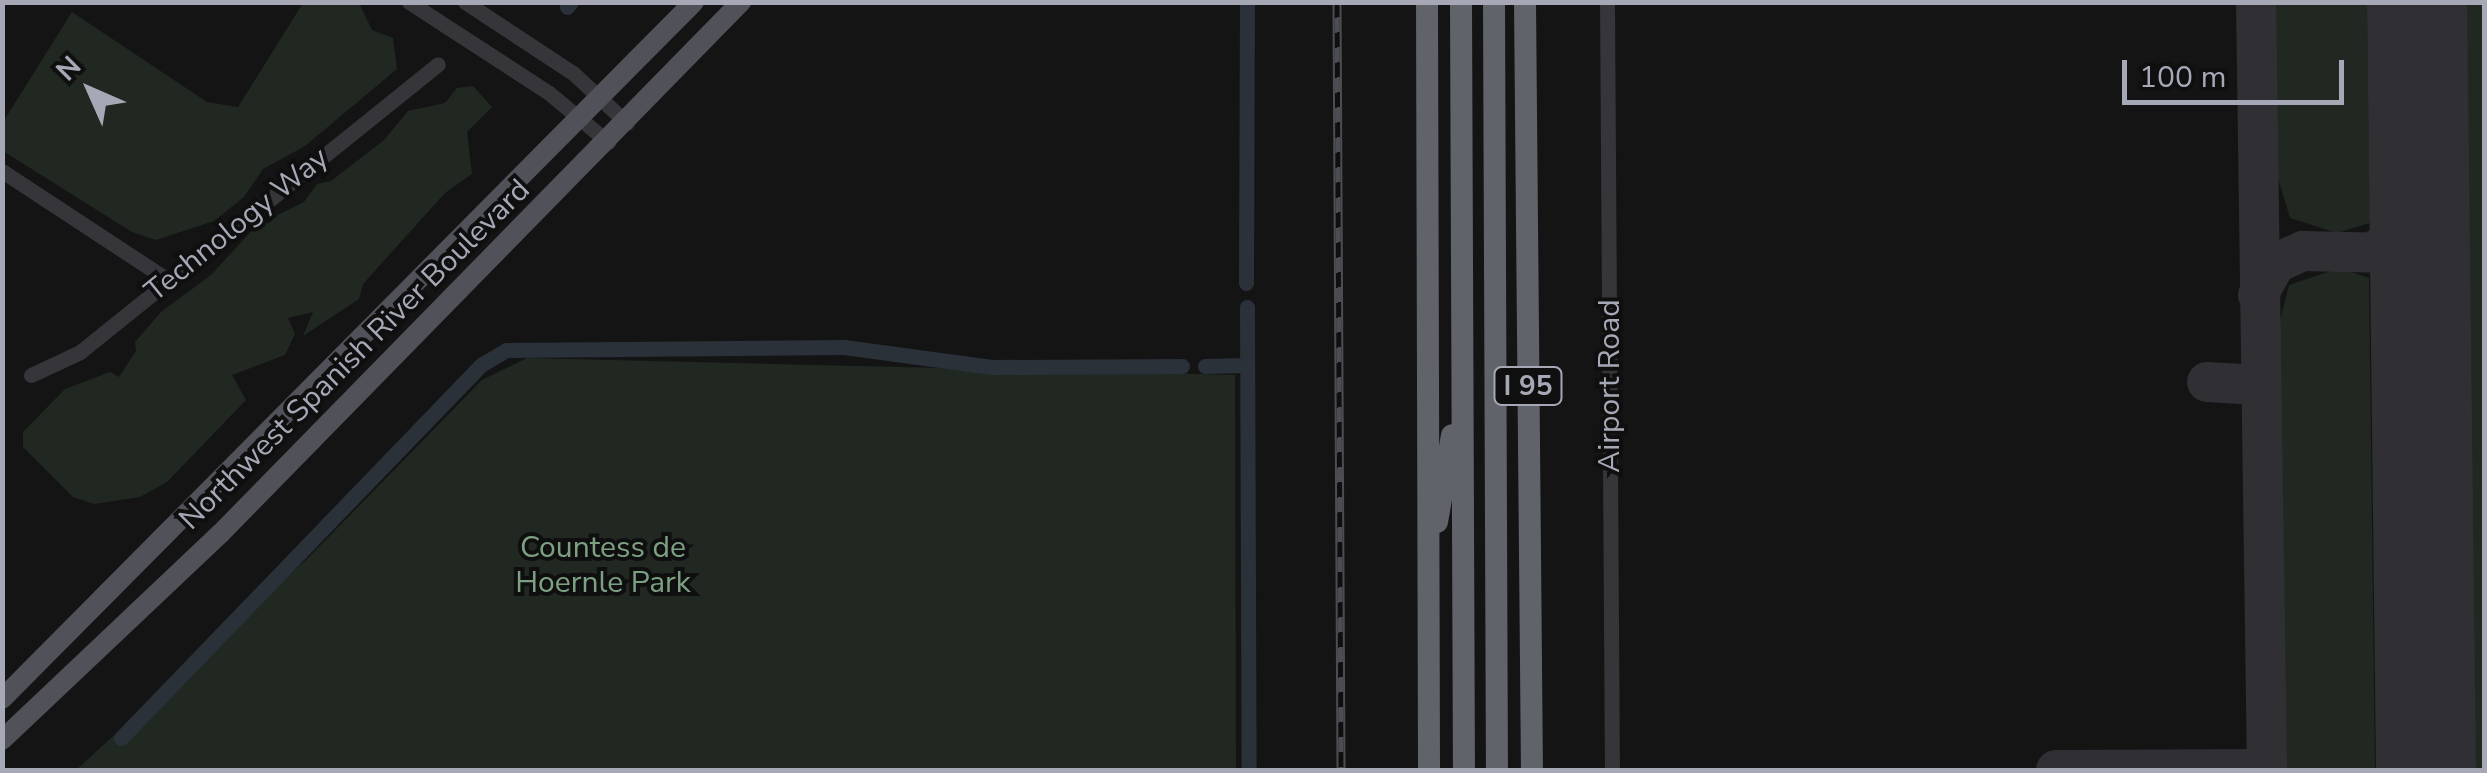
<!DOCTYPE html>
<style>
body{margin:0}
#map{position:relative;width:2487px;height:773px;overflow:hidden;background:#141415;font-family:"Nunito Sans",sans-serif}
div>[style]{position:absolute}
.green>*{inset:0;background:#202821}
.canal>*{height:15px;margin:-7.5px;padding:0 7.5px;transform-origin:7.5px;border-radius:7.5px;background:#2a3139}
.taxiway>*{height:40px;margin:-20px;padding:0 20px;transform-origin:20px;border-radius:20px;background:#303034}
.runway>*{height:100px;margin:-50px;padding:0 50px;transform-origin:50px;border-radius:50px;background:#303034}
.minor>*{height:15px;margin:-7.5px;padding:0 7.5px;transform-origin:7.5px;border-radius:7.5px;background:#35353a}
.major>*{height:20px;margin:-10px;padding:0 10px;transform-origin:10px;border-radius:10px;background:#515259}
.highway>*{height:22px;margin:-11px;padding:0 11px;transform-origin:11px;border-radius:11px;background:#61636b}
.rail>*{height:9px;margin-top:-4.5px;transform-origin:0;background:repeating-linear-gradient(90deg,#0f0f10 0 15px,#4c4d53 0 30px);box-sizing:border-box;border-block:2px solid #4c4d53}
span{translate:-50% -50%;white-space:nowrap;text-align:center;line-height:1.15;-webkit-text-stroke:8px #0f0f10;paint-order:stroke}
.shield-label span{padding:2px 8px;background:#0f0f10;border:2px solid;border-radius:8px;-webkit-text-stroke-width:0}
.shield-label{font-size:28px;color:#a6a9b5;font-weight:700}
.street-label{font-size:30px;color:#a6a9b5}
.park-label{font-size:30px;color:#7da083}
.frame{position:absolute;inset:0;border:5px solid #a6a9b5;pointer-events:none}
.north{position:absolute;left:40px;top:40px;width:100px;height:100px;-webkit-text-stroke:8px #0f0f10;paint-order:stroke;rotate:315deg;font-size:28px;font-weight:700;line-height:40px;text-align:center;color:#a6a9b5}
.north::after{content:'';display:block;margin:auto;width:35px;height:45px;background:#a6a9b5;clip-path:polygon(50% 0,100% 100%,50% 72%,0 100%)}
.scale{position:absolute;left:2122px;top:60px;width:222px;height:45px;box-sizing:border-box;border:5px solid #a6a9b5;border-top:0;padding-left:12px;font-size:30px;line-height:35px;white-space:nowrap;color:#a6a9b5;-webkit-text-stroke:8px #0f0f10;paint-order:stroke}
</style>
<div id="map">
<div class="green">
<i style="clip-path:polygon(303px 3px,359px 3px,372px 30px,393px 38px,397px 69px,305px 146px,263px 169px,244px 197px,214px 221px,156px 240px,132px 232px,3px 151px,3px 122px,72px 12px,207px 102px,238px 107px)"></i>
<i style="clip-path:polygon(2269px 3px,2367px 3px,2370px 223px,2337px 233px,2290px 218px,2275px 168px)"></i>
<i style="clip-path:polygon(2465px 3px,2484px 3px,2484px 770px,2474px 770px)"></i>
<i style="clip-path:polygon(473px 86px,492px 107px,467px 132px,472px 174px,445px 193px,363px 284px,359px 299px,303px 336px,313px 312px,288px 318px,295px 334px,285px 355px,232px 375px,246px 400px,167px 482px,140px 497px,94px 504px,73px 497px,23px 447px,23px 432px,65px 389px,110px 372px,119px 377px,136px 351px,135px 342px,161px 312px,211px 275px,257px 225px,304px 202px,317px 184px,331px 181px,384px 140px,408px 111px,445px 103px,457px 88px)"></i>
<i style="clip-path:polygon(2340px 268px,2369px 278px,2375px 770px,2277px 770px,2276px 337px,2289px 285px)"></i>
<i style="clip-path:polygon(527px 358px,1235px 375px,1236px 770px,76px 770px,308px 558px,482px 380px)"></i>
</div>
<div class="canal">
<i style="left:567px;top:7px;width:6px;rotate:-51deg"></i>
<i style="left:1246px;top:283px;width:281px;rotate:-89.8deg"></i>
<i style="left:1247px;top:307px;width:463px;rotate:89.8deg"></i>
<i style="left:1205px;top:366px;width:41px;rotate:-1.4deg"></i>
<i style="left:121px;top:738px;width:518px;rotate:-46.02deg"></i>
<i style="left:481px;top:365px;width:29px;rotate:-31deg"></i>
<i style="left:506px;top:350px;width:338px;rotate:-0.5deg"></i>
<i style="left:844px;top:347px;width:149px;rotate:7.7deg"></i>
<i style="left:992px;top:367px;width:190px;rotate:-0.3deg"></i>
</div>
<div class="taxiway">
<i style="left:2256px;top:2px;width:768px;rotate:89.18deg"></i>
<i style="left:2375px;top:250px;width:30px;rotate:-24deg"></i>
<i style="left:2402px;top:238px;width:33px;rotate:-57deg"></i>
<i style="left:2258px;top:295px;width:37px;rotate:-61deg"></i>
<i style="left:2276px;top:263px;width:30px;rotate:-24deg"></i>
<i style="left:2303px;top:251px;width:87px;rotate:1.3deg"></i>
<i style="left:2390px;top:253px;width:49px;rotate:50.8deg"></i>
<i style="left:2207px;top:382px;width:52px;rotate:3.3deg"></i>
<i style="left:2056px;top:770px;width:211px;rotate:-0.3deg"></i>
</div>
<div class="runway">
<i style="left:2417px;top:2px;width:768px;rotate:89.33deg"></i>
</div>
<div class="minor">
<i style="left:409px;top:2px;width:167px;rotate:33deg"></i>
<i style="left:549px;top:93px;width:77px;rotate:39.7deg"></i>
<i style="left:465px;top:2px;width:131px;rotate:33.4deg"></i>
<i style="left:574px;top:74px;width:72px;rotate:42.8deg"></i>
<i style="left:1607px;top:2px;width:768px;rotate:89.63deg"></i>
<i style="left:2px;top:171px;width:199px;rotate:33.3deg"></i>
<i style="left:31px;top:375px;width:54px;rotate:-25.1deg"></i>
<i style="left:80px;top:352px;width:459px;rotate:-38.8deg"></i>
</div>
<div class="major">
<i style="left:2px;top:699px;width:982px;rotate:-45.21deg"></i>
<i style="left:2px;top:740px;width:300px;rotate:-43.4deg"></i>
<i style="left:220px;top:534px;width:745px;rotate:-45.6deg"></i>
</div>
<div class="highway">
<i style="left:1427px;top:2px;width:768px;rotate:89.85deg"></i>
<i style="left:1461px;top:2px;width:768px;rotate:89.78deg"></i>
<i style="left:1494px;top:2px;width:768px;rotate:89.78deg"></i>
<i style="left:1525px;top:2px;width:768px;rotate:89.48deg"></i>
<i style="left:1437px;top:522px;width:88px;rotate:-80.2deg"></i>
</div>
<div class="rail">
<i style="left:1337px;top:2px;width:768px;rotate:89.7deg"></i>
</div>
<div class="shield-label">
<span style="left:1528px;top:386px">I 95</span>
</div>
<div class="street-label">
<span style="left:237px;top:225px;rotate:-39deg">Technology Way</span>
<span style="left:355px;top:355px;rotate:-45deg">Northwest Spanish River Boulevard</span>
<span style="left:1610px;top:386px;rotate:-90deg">Airport Road</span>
</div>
<div class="park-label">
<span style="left:603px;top:565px">Countess de<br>Hoernle Park</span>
</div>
<div class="frame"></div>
<div class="north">N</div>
<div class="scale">100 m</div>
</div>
